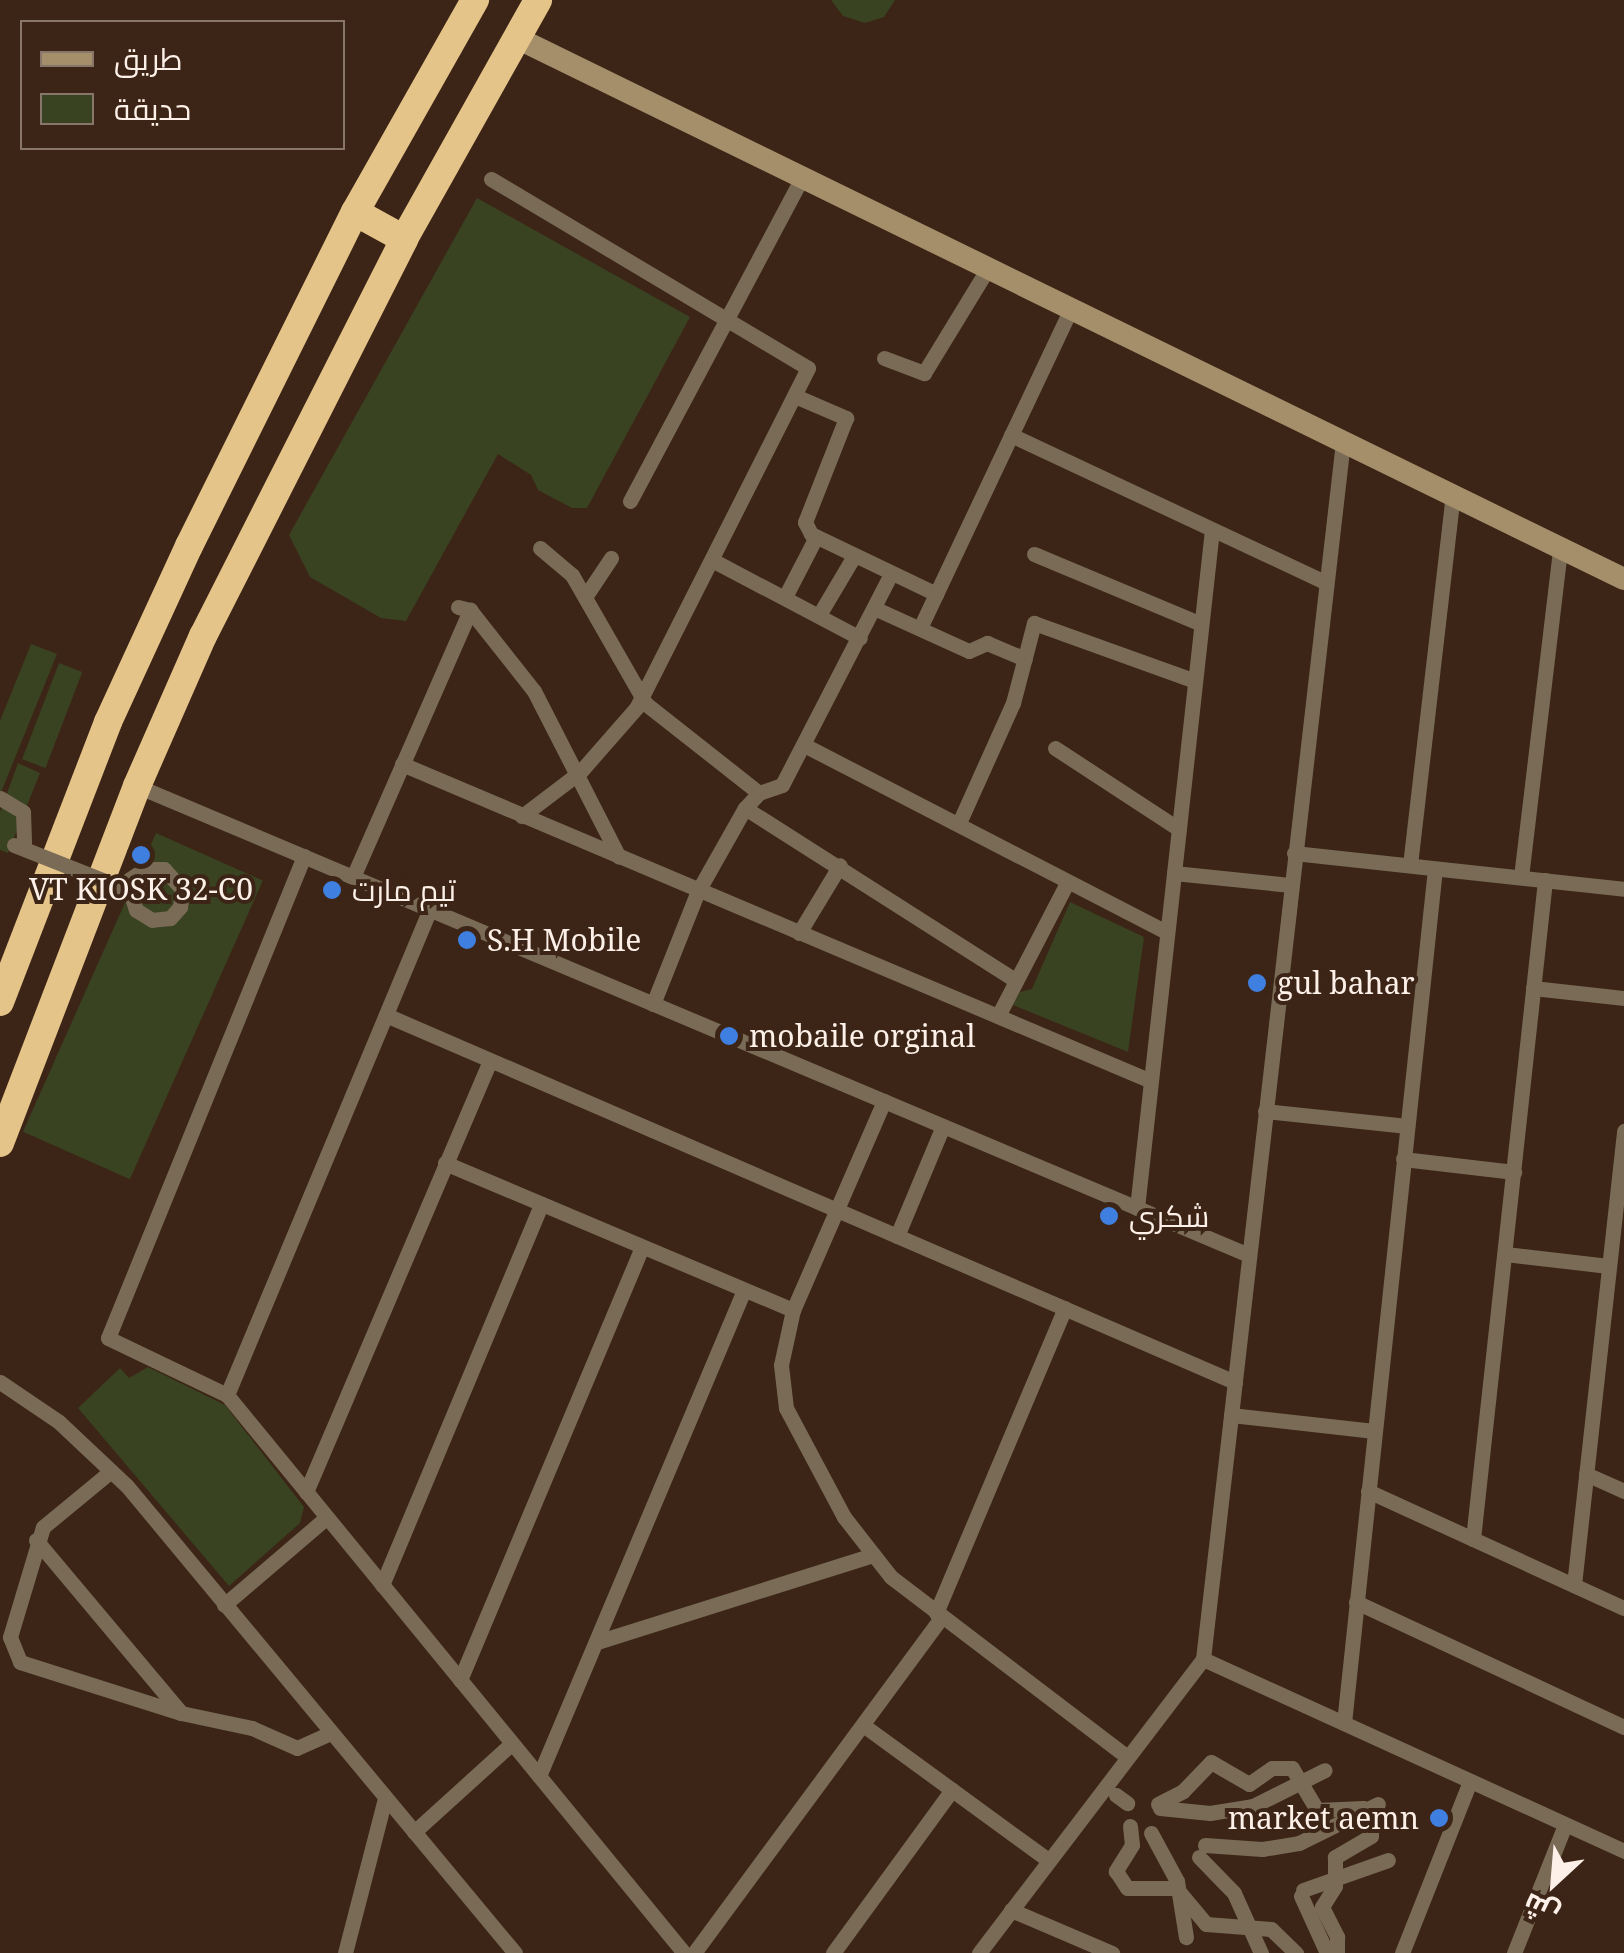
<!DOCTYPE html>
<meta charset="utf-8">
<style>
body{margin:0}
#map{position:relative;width:1624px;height:1953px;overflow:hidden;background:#3c2516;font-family:"Noto Serif",Cairo,serif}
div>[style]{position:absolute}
.green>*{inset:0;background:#394221;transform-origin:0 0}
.street>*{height:15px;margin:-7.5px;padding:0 7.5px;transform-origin:7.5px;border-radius:7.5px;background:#796b55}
.secondary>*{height:22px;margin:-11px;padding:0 11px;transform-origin:11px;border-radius:11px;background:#a58f6b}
.highway>*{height:28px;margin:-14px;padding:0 14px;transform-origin:14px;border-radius:14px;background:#e5c48a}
.street-bridge>*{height:15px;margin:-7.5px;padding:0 7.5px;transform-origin:7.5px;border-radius:7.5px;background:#796b55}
.dots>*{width:28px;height:28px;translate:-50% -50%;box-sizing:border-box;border:5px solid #3c2516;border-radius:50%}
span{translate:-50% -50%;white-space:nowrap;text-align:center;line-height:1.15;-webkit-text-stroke:8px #3c2516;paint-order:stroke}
.poi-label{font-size:30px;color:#fdf0e8}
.left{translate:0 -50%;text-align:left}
.right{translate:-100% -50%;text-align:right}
.legend{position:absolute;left:20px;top:20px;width:325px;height:130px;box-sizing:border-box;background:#3c2516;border:2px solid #89766a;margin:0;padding:12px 18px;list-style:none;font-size:30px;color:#fdf0e8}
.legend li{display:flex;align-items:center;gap:20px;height:50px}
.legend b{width:50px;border:2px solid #89766a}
.north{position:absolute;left:1504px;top:1833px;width:100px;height:100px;-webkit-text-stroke:8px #3c2516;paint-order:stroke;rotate:206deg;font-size:28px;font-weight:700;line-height:40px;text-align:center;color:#fdf0e8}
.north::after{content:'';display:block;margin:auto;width:35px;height:45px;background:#fdf0e8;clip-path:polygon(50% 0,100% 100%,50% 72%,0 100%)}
</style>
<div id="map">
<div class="green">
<i style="clip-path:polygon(831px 0,895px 0,884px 17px,865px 23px,843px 16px)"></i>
<i style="clip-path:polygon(477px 198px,690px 317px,587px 508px,572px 508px,538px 490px,531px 475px,498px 454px,406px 621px,381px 618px,310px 577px,289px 535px)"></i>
<i style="clip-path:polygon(31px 644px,57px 654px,0 795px,0 721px)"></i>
<i style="left:59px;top:663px;width:25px;height:103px;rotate:21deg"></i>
<i style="clip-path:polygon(18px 763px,40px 773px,8px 853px,0 850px,0 812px)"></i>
<i style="left:156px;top:833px;width:117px;height:327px;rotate:24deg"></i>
<i style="clip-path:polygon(1070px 902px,1144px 937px,1128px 1052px,1013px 1005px,1020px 992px,1032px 989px)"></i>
<i style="clip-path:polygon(148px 1367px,225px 1405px,304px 1507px,300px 1523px,229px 1586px,78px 1408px,120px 1368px,129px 1378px)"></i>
</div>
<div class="street">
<i style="left:491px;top:179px;width:369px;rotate:30.8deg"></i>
<i style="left:808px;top:368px;width:380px;rotate:116.8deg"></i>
<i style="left:637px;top:707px;width:86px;rotate:131.2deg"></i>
<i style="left:580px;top:772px;width:73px;rotate:142.8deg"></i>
<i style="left:884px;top:358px;width:43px;rotate:20.6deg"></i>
<i style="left:924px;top:373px;width:123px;rotate:-58.6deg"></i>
<i style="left:795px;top:396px;width:56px;rotate:23.3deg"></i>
<i style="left:846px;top:418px;width:112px;rotate:111.5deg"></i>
<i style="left:805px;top:522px;width:13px;rotate:63deg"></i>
<i style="left:811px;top:534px;width:139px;rotate:25.6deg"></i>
<i style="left:1011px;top:435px;width:347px;rotate:25.1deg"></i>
<i style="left:630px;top:501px;width:367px;rotate:-62deg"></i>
<i style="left:540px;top:548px;width:42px;rotate:40.2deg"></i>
<i style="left:572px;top:575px;width:149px;rotate:60.2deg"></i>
<i style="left:646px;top:704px;width:144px;rotate:38.2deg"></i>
<i style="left:1034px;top:554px;width:181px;rotate:22.7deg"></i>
<i style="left:712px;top:560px;width:167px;rotate:27.8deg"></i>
<i style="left:585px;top:597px;width:47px;rotate:-56.3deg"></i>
<i style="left:785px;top:597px;width:68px;rotate:-62.7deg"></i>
<i style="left:458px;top:607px;width:12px;rotate:14deg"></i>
<i style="left:470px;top:610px;width:103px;rotate:51.7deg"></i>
<i style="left:534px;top:691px;width:186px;rotate:62.9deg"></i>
<i style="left:874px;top:608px;width:104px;rotate:24.4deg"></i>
<i style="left:969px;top:651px;width:20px;rotate:-24deg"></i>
<i style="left:987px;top:643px;width:41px;rotate:22.8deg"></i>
<i style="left:819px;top:615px;width:69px;rotate:-59.3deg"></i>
<i style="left:920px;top:628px;width:353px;rotate:-64.7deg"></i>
<i style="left:804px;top:745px;width:408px;rotate:27.3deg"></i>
<i style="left:1055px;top:748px;width:148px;rotate:33.2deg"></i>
<i style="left:402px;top:764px;width:813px;rotate:22.94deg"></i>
<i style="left:137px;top:786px;width:1207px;rotate:22.87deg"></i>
<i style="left:0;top:798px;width:27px;rotate:31deg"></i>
<i style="left:23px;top:812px;width:31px;rotate:88deg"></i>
<i style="left:745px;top:808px;width:320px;rotate:32.5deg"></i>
<i style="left:959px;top:823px;width:132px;rotate:-65.8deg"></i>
<i style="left:1013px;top:703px;width:83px;rotate:-75.3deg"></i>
<i style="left:1034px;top:623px;width:171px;rotate:19.8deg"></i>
<i style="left:1294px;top:853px;width:332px;rotate:6.2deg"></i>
<i style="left:304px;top:856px;width:520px;rotate:112.13deg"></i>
<i style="left:108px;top:1338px;width:132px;rotate:25.6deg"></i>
<i style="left:227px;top:1395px;width:721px;rotate:50.68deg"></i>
<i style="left:1410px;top:865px;width:372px;rotate:-83.4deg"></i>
<i style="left:1174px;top:873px;width:118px;rotate:5.9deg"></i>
<i style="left:353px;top:877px;width:292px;rotate:-66.3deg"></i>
<i style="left:1521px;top:877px;width:331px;rotate:-83.2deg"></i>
<i style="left:127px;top:881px;width:22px;rotate:-34deg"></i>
<i style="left:145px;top:869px;width:19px"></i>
<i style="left:164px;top:869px;width:27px;rotate:48deg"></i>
<i style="left:182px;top:889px;width:18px;rotate:96deg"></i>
<i style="left:180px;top:907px;width:15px;rotate:132deg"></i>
<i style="left:170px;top:918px;width:18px;rotate:174deg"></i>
<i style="left:152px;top:920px;width:19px;rotate:-148deg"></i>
<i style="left:136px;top:910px;width:20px;rotate:-108deg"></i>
<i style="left:799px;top:933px;width:79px;rotate:-58.9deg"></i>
<i style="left:1533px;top:988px;width:92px;rotate:6.3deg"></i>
<i style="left:653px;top:1004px;width:122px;rotate:-68.3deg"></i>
<i style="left:698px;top:891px;width:95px;rotate:-60.5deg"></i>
<i style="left:745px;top:808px;width:21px;rotate:-47deg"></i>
<i style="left:759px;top:793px;width:24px;rotate:-19deg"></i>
<i style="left:782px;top:785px;width:237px;rotate:-62.7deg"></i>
<i style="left:386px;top:1015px;width:925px;rotate:23.38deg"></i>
<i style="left:998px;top:1016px;width:150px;rotate:-62.6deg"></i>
<i style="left:884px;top:1101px;width:228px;rotate:113.5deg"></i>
<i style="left:793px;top:1310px;width:56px;rotate:102.3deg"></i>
<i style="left:781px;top:1365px;width:43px;rotate:83.4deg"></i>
<i style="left:786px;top:1408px;width:123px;rotate:62deg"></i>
<i style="left:844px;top:1517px;width:76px;rotate:51.9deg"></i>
<i style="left:891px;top:1577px;width:295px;rotate:37.3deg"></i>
<i style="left:1265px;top:1111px;width:143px;rotate:6deg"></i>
<i style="left:1403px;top:1159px;width:112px;rotate:6.7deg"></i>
<i style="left:445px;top:1163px;width:378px;rotate:22.9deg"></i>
<i style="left:1137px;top:1208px;width:682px;rotate:-83.69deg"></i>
<i style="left:897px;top:1236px;width:119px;rotate:-67.3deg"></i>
<i style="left:1505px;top:1254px;width:104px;rotate:6.6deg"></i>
<i style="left:0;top:1382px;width:71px;rotate:34.1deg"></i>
<i style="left:59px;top:1422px;width:93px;rotate:43.3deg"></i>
<i style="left:127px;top:1486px;width:607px;rotate:50.28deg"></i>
<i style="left:227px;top:1395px;width:527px;rotate:-67.33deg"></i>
<i style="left:1231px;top:1415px;width:144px;rotate:6.4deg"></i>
<i style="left:111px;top:1471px;width:88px;rotate:140.5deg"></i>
<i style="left:43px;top:1527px;width:115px;rotate:106.7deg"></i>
<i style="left:10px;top:1637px;width:27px;rotate:68deg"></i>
<i style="left:20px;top:1662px;width:169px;rotate:17.6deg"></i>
<i style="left:1586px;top:1474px;width:42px;rotate:24.1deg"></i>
<i style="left:1368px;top:1491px;width:281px;rotate:24.6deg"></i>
<i style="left:306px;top:1492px;width:467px;rotate:-66.9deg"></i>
<i style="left:1473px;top:1539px;width:663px;rotate:-83.76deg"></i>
<i style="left:36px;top:1540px;width:226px;rotate:50deg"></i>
<i style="left:181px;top:1713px;width:73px;rotate:11.9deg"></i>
<i style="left:252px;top:1728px;width:49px;rotate:24deg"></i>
<i style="left:297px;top:1748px;width:37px;rotate:-24deg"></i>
<i style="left:382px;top:1585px;width:413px;rotate:-67.3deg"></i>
<i style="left:1574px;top:1585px;width:457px;rotate:-83.7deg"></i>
<i style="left:1356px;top:1602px;width:296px;rotate:25deg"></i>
<i style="left:224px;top:1605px;width:135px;rotate:-40.5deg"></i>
<i style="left:936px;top:1613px;width:331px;rotate:-67.1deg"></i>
<i style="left:597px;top:1642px;width:286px;rotate:-17.5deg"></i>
<i style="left:1203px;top:1659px;width:463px;rotate:24.5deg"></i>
<i style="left:460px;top:1680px;width:469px;rotate:-67.2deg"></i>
<i style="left:1344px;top:1723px;width:859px;rotate:-83.92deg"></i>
<i style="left:863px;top:1725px;width:229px;rotate:36.1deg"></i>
<i style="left:539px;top:1776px;width:527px;rotate:-67.13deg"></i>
<i style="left:1116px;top:1795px;width:14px;rotate:36deg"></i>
<i style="left:1158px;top:1804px;width:28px;rotate:-27deg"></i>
<i style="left:1183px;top:1791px;width:40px;rotate:-46deg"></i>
<i style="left:1211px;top:1762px;width:44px;rotate:30.1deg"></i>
<i style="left:1249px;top:1784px;width:28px;rotate:-35deg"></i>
<i style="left:1272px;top:1768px;width:20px"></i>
<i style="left:1292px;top:1768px;width:49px;rotate:59.2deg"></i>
<i style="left:1317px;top:1810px;width:46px;rotate:-2.5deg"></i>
<i style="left:1363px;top:1808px;width:15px;rotate:53deg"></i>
<i style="left:1372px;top:1820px;width:16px;rotate:94deg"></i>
<i style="left:1371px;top:1836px;width:42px;rotate:149.7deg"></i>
<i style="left:1335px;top:1857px;width:29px;rotate:90deg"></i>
<i style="left:1335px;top:1886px;width:25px;rotate:122deg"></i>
<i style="left:1322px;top:1907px;width:34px;rotate:63deg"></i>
<i style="left:1337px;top:1937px;width:16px;rotate:90deg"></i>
<i style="left:1160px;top:1808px;width:50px;rotate:5.7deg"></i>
<i style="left:1210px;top:1813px;width:44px;rotate:-9.2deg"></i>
<i style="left:1253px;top:1806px;width:80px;rotate:-26.6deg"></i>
<i style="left:1130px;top:1826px;width:19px;rotate:84deg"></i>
<i style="left:1132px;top:1845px;width:31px;rotate:122deg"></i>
<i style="left:1116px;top:1871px;width:20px;rotate:57deg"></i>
<i style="left:1127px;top:1888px;width:49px"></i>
<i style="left:1176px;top:1888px;width:47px;rotate:50.2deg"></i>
<i style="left:1206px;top:1924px;width:65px;rotate:4.4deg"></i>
<i style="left:1271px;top:1929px;width:35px;rotate:44deg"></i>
<i style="left:414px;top:1832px;width:132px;rotate:-42.2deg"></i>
<i style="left:1151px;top:1833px;width:55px;rotate:61.6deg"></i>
<i style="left:1177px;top:1881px;width:57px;rotate:80.9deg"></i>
<i style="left:1205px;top:1845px;width:57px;rotate:4deg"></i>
<i style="left:1262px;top:1849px;width:37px;rotate:-9deg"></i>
<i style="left:1299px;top:1843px;width:88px;rotate:-26.3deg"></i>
<i style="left:1199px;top:1857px;width:50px;rotate:45.8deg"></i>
<i style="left:1234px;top:1893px;width:66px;rotate:65.8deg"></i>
<i style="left:1303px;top:1890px;width:90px;rotate:-19.4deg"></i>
<i style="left:1301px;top:1896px;width:63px;rotate:65.5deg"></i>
<i style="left:1011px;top:1910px;width:110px;rotate:23.1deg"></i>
<i style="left:345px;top:1953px;width:160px;rotate:-75.5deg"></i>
<i style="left:694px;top:1953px;width:418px;rotate:-53.6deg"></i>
<i style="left:833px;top:1953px;width:202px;rotate:-53.9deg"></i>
<i style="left:979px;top:1953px;width:370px;rotate:-52.7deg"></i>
<i style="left:1203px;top:1659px;width:1225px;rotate:-83.44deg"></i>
<i style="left:1402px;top:1953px;width:185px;rotate:-68.4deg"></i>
<i style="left:1514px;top:1953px;width:138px;rotate:-68.3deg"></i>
</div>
<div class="secondary">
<i style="left:515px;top:37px;width:1234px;rotate:26.05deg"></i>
</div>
<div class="highway">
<i style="left:355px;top:212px;width:56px;rotate:28.9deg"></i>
<i style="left:0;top:1002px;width:300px;rotate:-68.9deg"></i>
<i style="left:108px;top:722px;width:194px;rotate:-65.3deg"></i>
<i style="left:189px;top:546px;width:373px;rotate:-63.6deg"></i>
<i style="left:355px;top:212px;width:244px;rotate:-60.5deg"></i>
<i style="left:0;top:1143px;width:382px;rotate:-69deg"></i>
<i style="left:137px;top:786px;width:164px;rotate:-66.3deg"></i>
<i style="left:203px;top:636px;width:445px;rotate:-63.1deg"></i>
<i style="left:404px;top:239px;width:274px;rotate:-60.7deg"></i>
</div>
<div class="street-bridge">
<i style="left:14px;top:845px;width:125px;rotate:21.6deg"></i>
</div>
<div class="dots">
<i style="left:141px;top:855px;background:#3f7fe0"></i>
<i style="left:332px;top:890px;background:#3f7fe0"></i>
<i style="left:467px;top:940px;background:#3f7fe0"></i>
<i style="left:1257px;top:983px;background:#3f7fe0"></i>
<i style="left:729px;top:1036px;background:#3f7fe0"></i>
<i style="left:1109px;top:1216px;background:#3f7fe0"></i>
<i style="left:1439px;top:1818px;background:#3f7fe0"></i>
</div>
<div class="poi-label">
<span style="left:141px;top:889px">VT KIOSK 32-C0</span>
<span class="left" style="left:352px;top:890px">تیم مارت</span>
<span class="left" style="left:487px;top:940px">S.H Mobile</span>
<span class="left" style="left:1277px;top:983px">gul bahar</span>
<span class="left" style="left:749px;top:1036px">mobaile orginal</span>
<span class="left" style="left:1129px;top:1216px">شكري</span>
<span class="right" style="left:1419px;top:1818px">market aemn</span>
</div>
<ul class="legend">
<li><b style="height:12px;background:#a58f6b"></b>طريق</li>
<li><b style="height:28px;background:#394221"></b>حديقة</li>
</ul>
<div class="north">ش</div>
</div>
